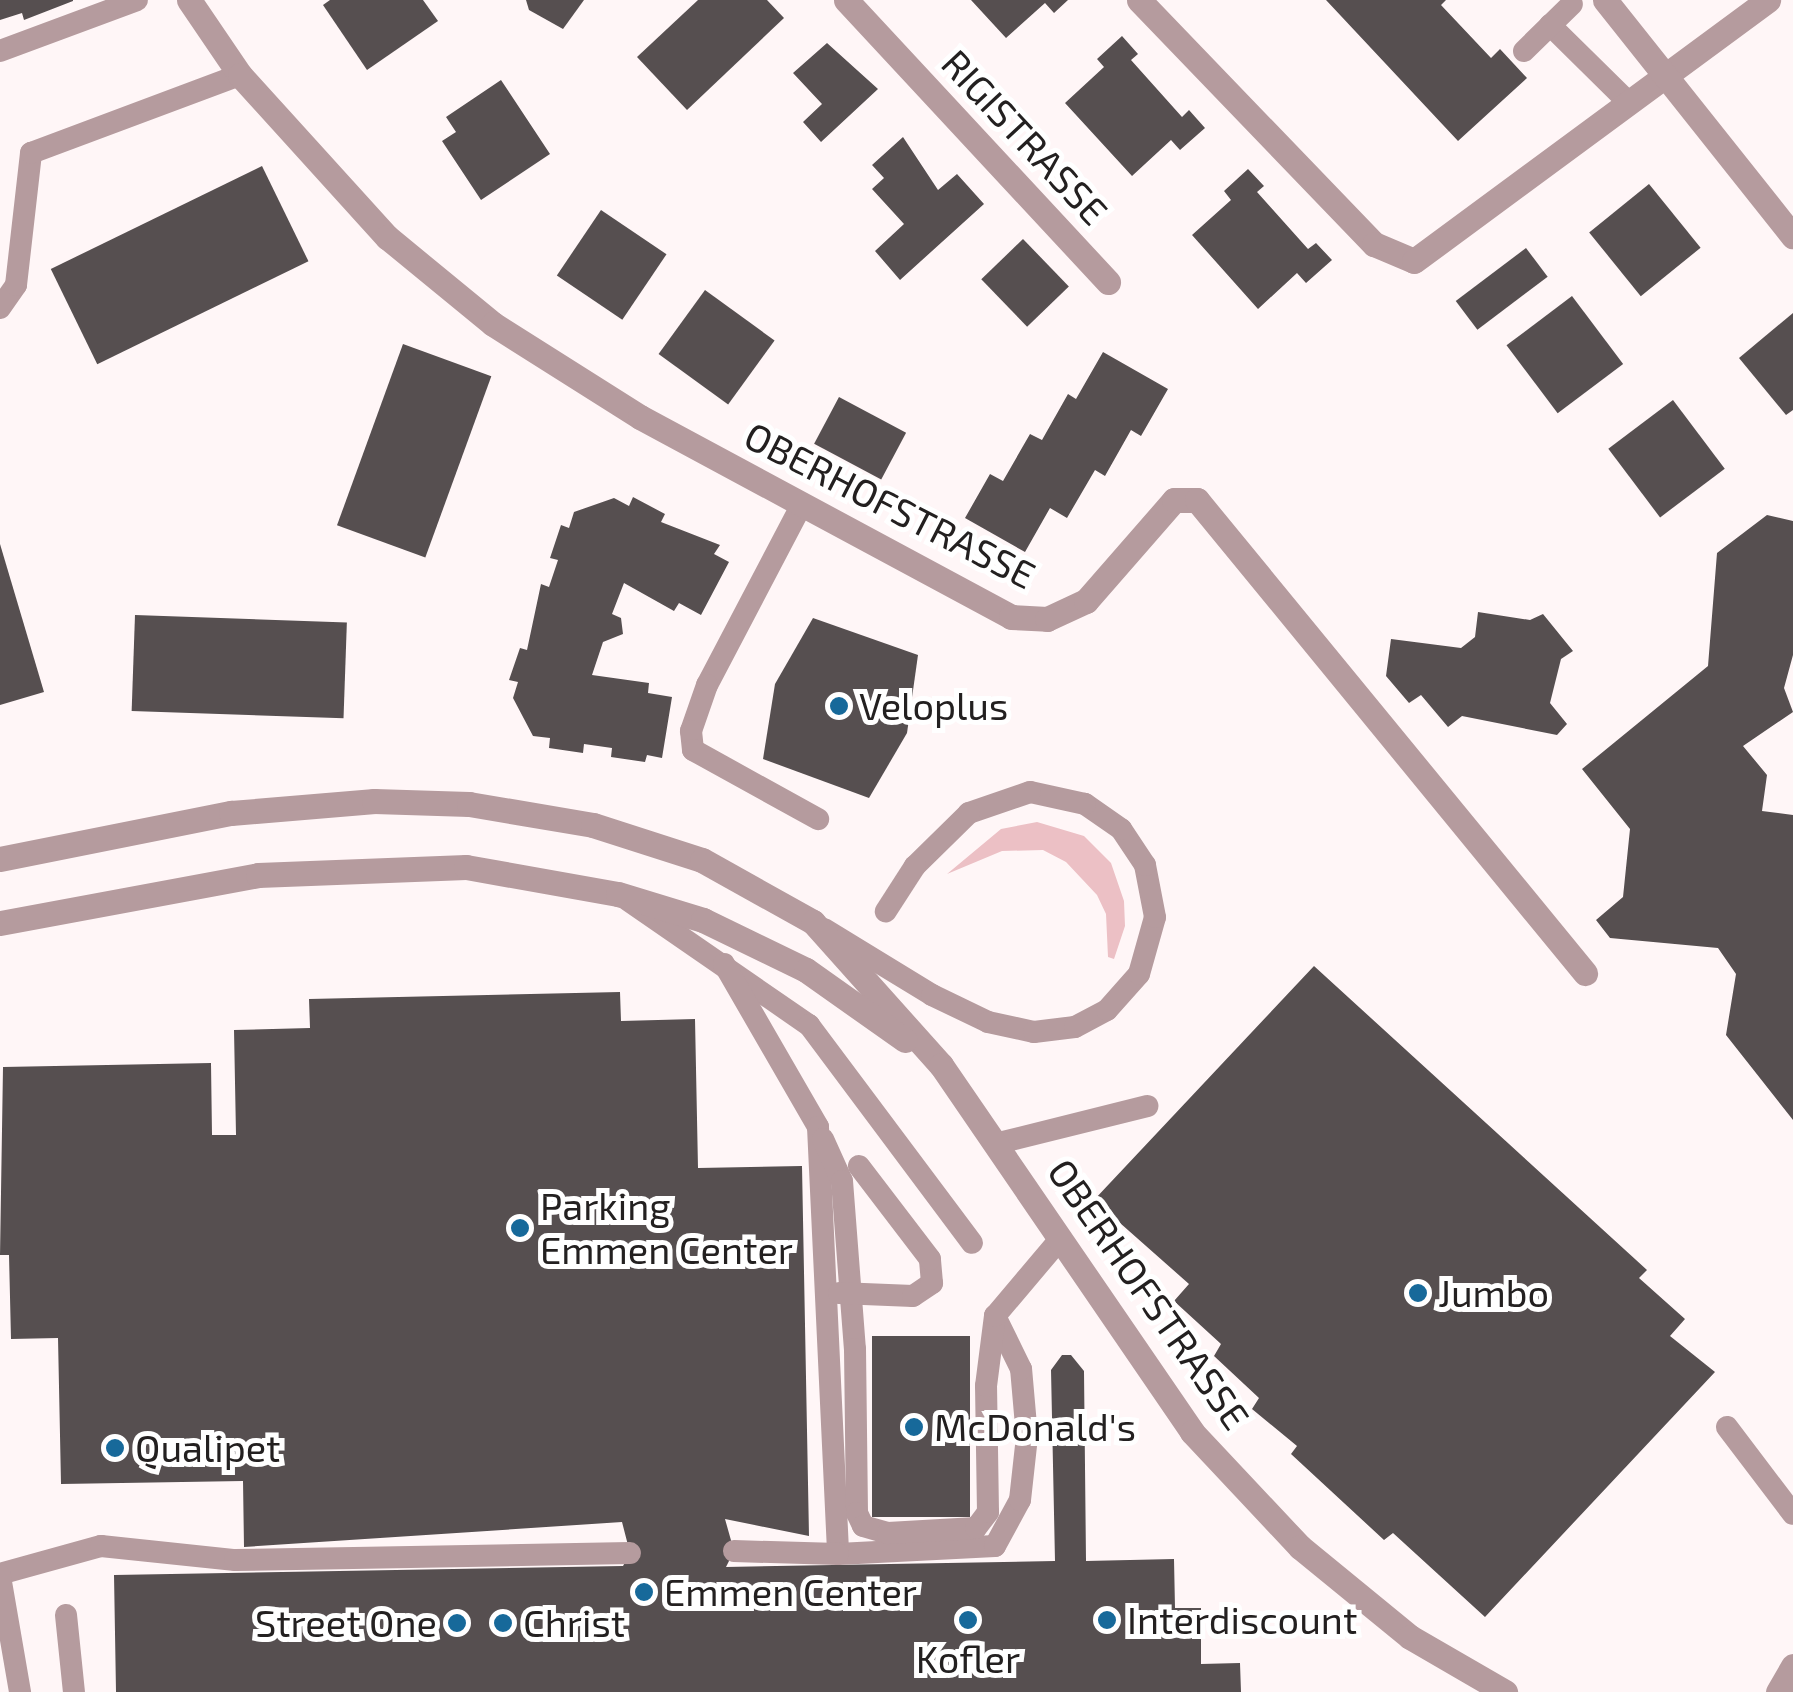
<!DOCTYPE html>
<style>
body{margin:0}
#map{position:relative;width:1793px;height:1692px;overflow:hidden;background:#fff6f7;font-family:"Exo 2",sans-serif}
div>[style]{position:absolute}
.green>*{inset:0;background:#ecc0c5}
.building>*{inset:0;background:#564f50;transform-origin:0 0}
.service>*{height:22px;margin:-11px;padding:0 11px;transform-origin:11px;border-radius:11px;background:#b59b9e}
.minor>*{height:25px;margin:-12.5px;padding:0 12.5px;transform-origin:12.5px;border-radius:12.5px;background:#b59b9e}
.tertiary>*{height:25px;margin:-12.5px;padding:0 12.5px;transform-origin:12.5px;border-radius:12.5px;background:#b59b9e}
.dots>*{width:28px;height:28px;translate:-50% -50%;box-sizing:border-box;border:5px solid #fff;border-radius:50%}
span{translate:-50% -50%;white-space:nowrap;text-align:center;line-height:1.15;-webkit-text-stroke:10px #fff;paint-order:stroke}
.street-label{font-size:38px;color:#232020}
.poi-label{font-size:38px;color:#232020}
.left{translate:0 -50%;text-align:left}
.right{translate:-100% -50%;text-align:right}
</style>
<div id="map">
<div class="green">
<i style="clip-path:polygon(1037px 822px,1084px 836px,1111px 863px,1124px 901px,1125px 926px,1114px 959px,1108px 957px,1106px 914px,1097px 895px,1066px 862px,1043px 850px,1002px 851px,947px 874px,1001px 829px)"></i>
</div>
<div class="building">
<i style="clip-path:polygon(0 0,73px 0,73px 1px,24px 20px,22px 13px,0 20px)"></i>
<i style="clip-path:polygon(330px 0,423px 0,438px 21px,367px 70px,323px 5px)"></i>
<i style="clip-path:polygon(526px 0,584px 0,563px 29px,529px 10px)"></i>
<i style="clip-path:polygon(698px 0,767px 0,784px 18px,687px 110px,637px 57px)"></i>
<i style="clip-path:polygon(971px 0,1068px 0,1054px 13px,1045px 3px,1006px 38px)"></i>
<i style="clip-path:polygon(1326px 0,1446px 0,1441px 5px,1491px 58px,1500px 49px,1527px 78px,1458px 141px)"></i>
<i style="clip-path:polygon(1122px 36px,1138px 54px,1131px 60px,1182px 117px,1189px 110px,1205px 128px,1180px 150px,1171px 140px,1132px 176px,1065px 103px,1104px 67px,1097px 59px)"></i>
<i style="clip-path:polygon(827px 43px,878px 89px,821px 142px,803px 122px,822px 104px,793px 73px)"></i>
<i style="clip-path:polygon(501px 80px,550px 154px,481px 200px,442px 141px,456px 132px,446px 117px)"></i>
<i style="clip-path:polygon(903px 137px,938px 190px,957px 174px,984px 204px,900px 280px,875px 251px,904px 224px,872px 189px,884px 178px,872px 165px)"></i>
<i style="left:262px;top:166px;width:106px;height:235px;rotate:64deg"></i>
<i style="clip-path:polygon(1248px 169px,1264px 186px,1257px 192px,1308px 249px,1316px 243px,1332px 260px,1306px 283px,1297px 273px,1258px 309px,1192px 235px,1231px 200px,1224px 191px)"></i>
<i style="left:1649px;top:184px;width:82px;height:77px;rotate:51deg"></i>
<i style="left:601px;top:210px;width:79px;height:79px;rotate:34deg"></i>
<i style="left:1023px;top:239px;width:66px;height:58px;rotate:46deg"></i>
<i style="left:1526px;top:248px;width:36px;height:88px;rotate:53deg"></i>
<i style="left:705px;top:290px;width:86px;height:79px;rotate:36deg"></i>
<i style="left:1572px;top:296px;width:85px;height:82px;rotate:53deg"></i>
<i style="clip-path:polygon(1793px 313px,1793px 410px,1786px 415px,1739px 358px)"></i>
<i style="left:403px;top:344px;width:94px;height:193px;rotate:20deg"></i>
<i style="clip-path:polygon(1103px 352px,1168px 389px,1141px 436px,1131px 430px,1105px 476px,1095px 470px,1067px 518px,1050px 508px,1025px 552px,965px 518px,990px 474px,1003px 481px,1030px 434px,1042px 440px,1068px 394px,1076px 399px)"></i>
<i style="left:839px;top:397px;width:76px;height:53px;rotate:28deg"></i>
<i style="left:1673px;top:400px;width:86px;height:81px;rotate:53deg"></i>
<i style="clip-path:polygon(633px 497px,665px 514px,661px 522px,720px 545px,714px 554px,729px 562px,701px 615px,679px 603px,674px 611px,624px 583px,612px 614px,621px 618px,623px 634px,603px 642px,592px 675px,649px 683px,648px 693px,672px 697px,662px 758px,647px 755px,645px 762px,611px 757px,612px 748px,584px 744px,583px 753px,549px 748px,550px 738px,533px 736px,513px 698px,518px 682px,509px 680px,520px 648px,527px 650px,541px 584px,549px 587px,558px 560px,550px 558px,561px 525px,569px 528px,574px 512px,614px 498px,629px 506px)"></i>
<i style="clip-path:polygon(1767px 515px,1793px 521px,1793px 655px,1784px 688px,1793px 712px,1743px 746px,1767px 775px,1762px 811px,1793px 815px,1793px 1120px,1726px 1035px,1736px 974px,1718px 948px,1610px 938px,1596px 920px,1623px 897px,1630px 829px,1582px 769px,1708px 666px,1717px 553px)"></i>
<i style="clip-path:polygon(0 544px,44px 692px,0 705px)"></i>
<i style="clip-path:polygon(1478px 612px,1530px 620px,1543px 614px,1573px 651px,1561px 659px,1550px 703px,1567px 724px,1557px 735px,1462px 716px,1448px 727px,1421px 695px,1409px 703px,1386px 676px,1391px 639px,1461px 648px,1475px 637px)"></i>
<i style="left:135px;top:615px;width:212px;height:96px;rotate:2deg"></i>
<i style="clip-path:polygon(813px 618px,918px 655px,907px 733px,869px 798px,763px 759px,775px 684px)"></i>
<i style="clip-path:polygon(1314px 966px,1647px 1270px,1639px 1278px,1685px 1319px,1670px 1336px,1715px 1372px,1485px 1617px,1393px 1533px,1384px 1540px,1291px 1454px,1297px 1446px,1252px 1409px,1259px 1398px,1214px 1356px,1221px 1344px,1174px 1301px,1189px 1284px,1094px 1200px)"></i>
<i style="clip-path:polygon(620px 992px,621px 1021px,695px 1019px,698px 1168px,802px 1166px,809px 1536px,725px 1519px,734px 1551px,726px 1567px,1055px 1561px,1051px 1370px,1062px 1355px,1071px 1355px,1084px 1371px,1086px 1561px,1174px 1559px,1175px 1608px,1201px 1608px,1201px 1664px,1240px 1663px,1241px 1692px,116px 1692px,114px 1575px,623px 1566px,630px 1553px,622px 1522px,244px 1547px,243px 1481px,61px 1484px,58px 1338px,11px 1339px,9px 1255px,0 1255px,3px 1067px,211px 1063px,212px 1135px,236px 1135px,234px 1030px,310px 1028px,309px 999px)"></i>
<i style="left:970px;top:1336px;width:181px;height:98px;rotate:90deg"></i>
</div>
<div class="service">
<i style="left:1550px;top:25px;width:112px;rotate:44.6deg"></i>
<i style="left:0;top:51px;width:146px;rotate:-20.4deg"></i>
<i style="left:1524px;top:51px;width:67px;rotate:-44.4deg"></i>
<i style="left:0;top:308px;width:28px;rotate:-55deg"></i>
<i style="left:16px;top:285px;width:133px;rotate:-83.5deg"></i>
<i style="left:31px;top:153px;width:223px;rotate:-20.5deg"></i>
<i style="left:800px;top:508px;width:200px;rotate:117.7deg"></i>
<i style="left:707px;top:685px;width:49px;rotate:109.2deg"></i>
<i style="left:691px;top:731px;width:19px;rotate:84deg"></i>
<i style="left:693px;top:750px;width:143px;rotate:28.9deg"></i>
<i style="left:629px;top:901px;width:219px;rotate:34.6deg"></i>
<i style="left:809px;top:1025px;width:272px;rotate:53.2deg"></i>
<i style="left:824px;top:929px;width:127px;rotate:31.4deg"></i>
<i style="left:932px;top:995px;width:62px;rotate:25.7deg"></i>
<i style="left:988px;top:1022px;width:47px;rotate:12.3deg"></i>
<i style="left:1034px;top:1032px;width:41px;rotate:-7deg"></i>
<i style="left:1075px;top:1027px;width:36px;rotate:-28deg"></i>
<i style="left:1107px;top:1010px;width:48px;rotate:-48.4deg"></i>
<i style="left:1139px;top:974px;width:59px;rotate:-74.3deg"></i>
<i style="left:1155px;top:917px;width:53px;rotate:-100.9deg"></i>
<i style="left:1145px;top:865px;width:43px;rotate:-123.7deg"></i>
<i style="left:1121px;top:829px;width:44px;rotate:-145.2deg"></i>
<i style="left:1085px;top:804px;width:56px;rotate:-167.7deg"></i>
<i style="left:1030px;top:792px;width:65px;rotate:161deg"></i>
<i style="left:969px;top:813px;width:76px;rotate:135.5deg"></i>
<i style="left:915px;top:866px;width:54px;rotate:122.8deg"></i>
<i style="left:724px;top:964px;width:188px;rotate:60deg"></i>
<i style="left:818px;top:1127px;width:427px;rotate:87.3deg"></i>
<i style="left:838px;top:1554px;width:157px;rotate:-2.9deg"></i>
<i style="left:995px;top:1546px;width:52px;rotate:-61.5deg"></i>
<i style="left:1020px;top:1500px;width:63px;rotate:-83.7deg"></i>
<i style="left:1027px;top:1437px;width:68px;rotate:-95deg"></i>
<i style="left:1021px;top:1369px;width:59px;rotate:-116.1deg"></i>
<i style="left:823px;top:1139px;width:46px;rotate:65.7deg"></i>
<i style="left:842px;top:1181px;width:169px;rotate:85.6deg"></i>
<i style="left:855px;top:1349px;width:164px;rotate:89.3deg"></i>
<i style="left:857px;top:1513px;width:14px;rotate:65deg"></i>
<i style="left:863px;top:1526px;width:26px;rotate:16deg"></i>
<i style="left:888px;top:1533px;width:88px;rotate:-3.3deg"></i>
<i style="left:976px;top:1528px;width:20px;rotate:-53deg"></i>
<i style="left:988px;top:1512px;width:126px;rotate:-90.9deg"></i>
<i style="left:986px;top:1386px;width:71px;rotate:-82.7deg"></i>
<i style="left:995px;top:1316px;width:102px;rotate:-49.8deg"></i>
<i style="left:999px;top:1143px;width:153px;rotate:-14deg"></i>
<i style="left:839px;top:1293px;width:74px;rotate:2.3deg"></i>
<i style="left:913px;top:1296px;width:23px;rotate:-34deg"></i>
<i style="left:932px;top:1283px;width:24px;rotate:-95deg"></i>
<i style="left:930px;top:1259px;width:117px;rotate:-127.4deg"></i>
<i style="left:1727px;top:1427px;width:109px;rotate:52.8deg"></i>
<i style="left:734px;top:1551px;width:104px;rotate:1.7deg"></i>
<i style="left:0;top:1574px;width:105px;rotate:-15.5deg"></i>
<i style="left:101px;top:1546px;width:135px;rotate:6deg"></i>
<i style="left:235px;top:1560px;width:395px;rotate:-1deg"></i>
<i style="left:0;top:1576px;width:118px;rotate:80.2deg"></i>
<i style="left:66px;top:1615px;width:77px;rotate:84.1deg"></i>
</div>
<div class="minor">
<i style="left:189px;top:0;width:91px;rotate:55.8deg"></i>
<i style="left:240px;top:75px;width:219px;rotate:47.8deg"></i>
<i style="left:387px;top:237px;width:137px;rotate:39.4deg"></i>
<i style="left:493px;top:324px;width:174px;rotate:32.3deg"></i>
<i style="left:640px;top:417px;width:421px;rotate:28.3deg"></i>
<i style="left:1011px;top:617px;width:36px;rotate:3deg"></i>
<i style="left:1047px;top:619px;width:43px;rotate:-24.8deg"></i>
<i style="left:1086px;top:601px;width:134px;rotate:-48.9deg"></i>
<i style="left:1174px;top:500px;width:23px"></i>
<i style="left:1197px;top:500px;width:612px;rotate:50.64deg"></i>
<i style="left:846px;top:0;width:385px;rotate:47.1deg"></i>
<i style="left:1139px;top:0;width:339px;rotate:46.1deg"></i>
<i style="left:1374px;top:244px;width:43px;rotate:23deg"></i>
<i style="left:1414px;top:261px;width:440px;rotate:-36.4deg"></i>
<i style="left:1605px;top:0;width:302px;rotate:51.5deg"></i>
<i style="left:1778px;top:1692px;width:30px;rotate:-60deg"></i>
</div>
<div class="tertiary">
<i style="left:0;top:859px;width:236px;rotate:-11.3deg"></i>
<i style="left:231px;top:813px;width:144px;rotate:-4.8deg"></i>
<i style="left:374px;top:801px;width:95px;rotate:1.8deg"></i>
<i style="left:469px;top:804px;width:126px;rotate:9.6deg"></i>
<i style="left:593px;top:825px;width:114px;rotate:17.8deg"></i>
<i style="left:702px;top:860px;width:127px;rotate:29.2deg"></i>
<i style="left:813px;top:922px;width:192px;rotate:48.2deg"></i>
<i style="left:941px;top:1065px;width:445px;rotate:55.6deg"></i>
<i style="left:1192px;top:1432px;width:158px;rotate:46.8deg"></i>
<i style="left:1300px;top:1547px;width:142px;rotate:39.3deg"></i>
<i style="left:1410px;top:1637px;width:110px;rotate:30.1deg"></i>
<i style="left:0;top:923px;width:262px;rotate:-10.5deg"></i>
<i style="left:258px;top:875px;width:208px;rotate:-2.2deg"></i>
<i style="left:466px;top:867px;width:154px;rotate:10.1deg"></i>
<i style="left:618px;top:894px;width:89px;rotate:17deg"></i>
<i style="left:703px;top:920px;width:114px;rotate:25.9deg"></i>
<i style="left:806px;top:970px;width:121px;rotate:35.3deg"></i>
</div>
<div class="dots">
<i style="left:839px;top:706px;background:#17699a"></i>
<i style="left:520px;top:1228px;background:#17699a"></i>
<i style="left:1418px;top:1293px;background:#17699a"></i>
<i style="left:914px;top:1427px;background:#17699a"></i>
<i style="left:115px;top:1448px;background:#17699a"></i>
<i style="left:644px;top:1592px;background:#17699a"></i>
<i style="left:968px;top:1620px;background:#17699a"></i>
<i style="left:1107px;top:1620px;background:#17699a"></i>
<i style="left:457px;top:1623px;background:#17699a"></i>
<i style="left:503px;top:1623px;background:#17699a"></i>
</div>
<div class="street-label">
<span style="left:1025px;top:137px;rotate:47deg">RIGISTRASSE</span>
<span style="left:890px;top:505px;rotate:27deg">OBERHOFSTRASSE</span>
<span style="left:1149px;top:1294px;rotate:55deg">OBERHOFSTRASSE</span>
</div>
<div class="poi-label">
<span class="left" style="left:859px;top:706px">Veloplus</span>
<span class="left" style="left:540px;top:1228px">Parking<br>Emmen Center</span>
<span class="left" style="left:1438px;top:1293px">Jumbo</span>
<span class="left" style="left:934px;top:1427px">McDonald's</span>
<span class="left" style="left:135px;top:1448px">Qualipet</span>
<span class="left" style="left:664px;top:1592px">Emmen Center</span>
<span class="left" style="left:1127px;top:1620px">Interdiscount</span>
<span class="right" style="left:437px;top:1623px">Street One</span>
<span class="left" style="left:523px;top:1623px">Christ</span>
<span style="left:968px;top:1659px">Kofler</span>
</div>
</div>
